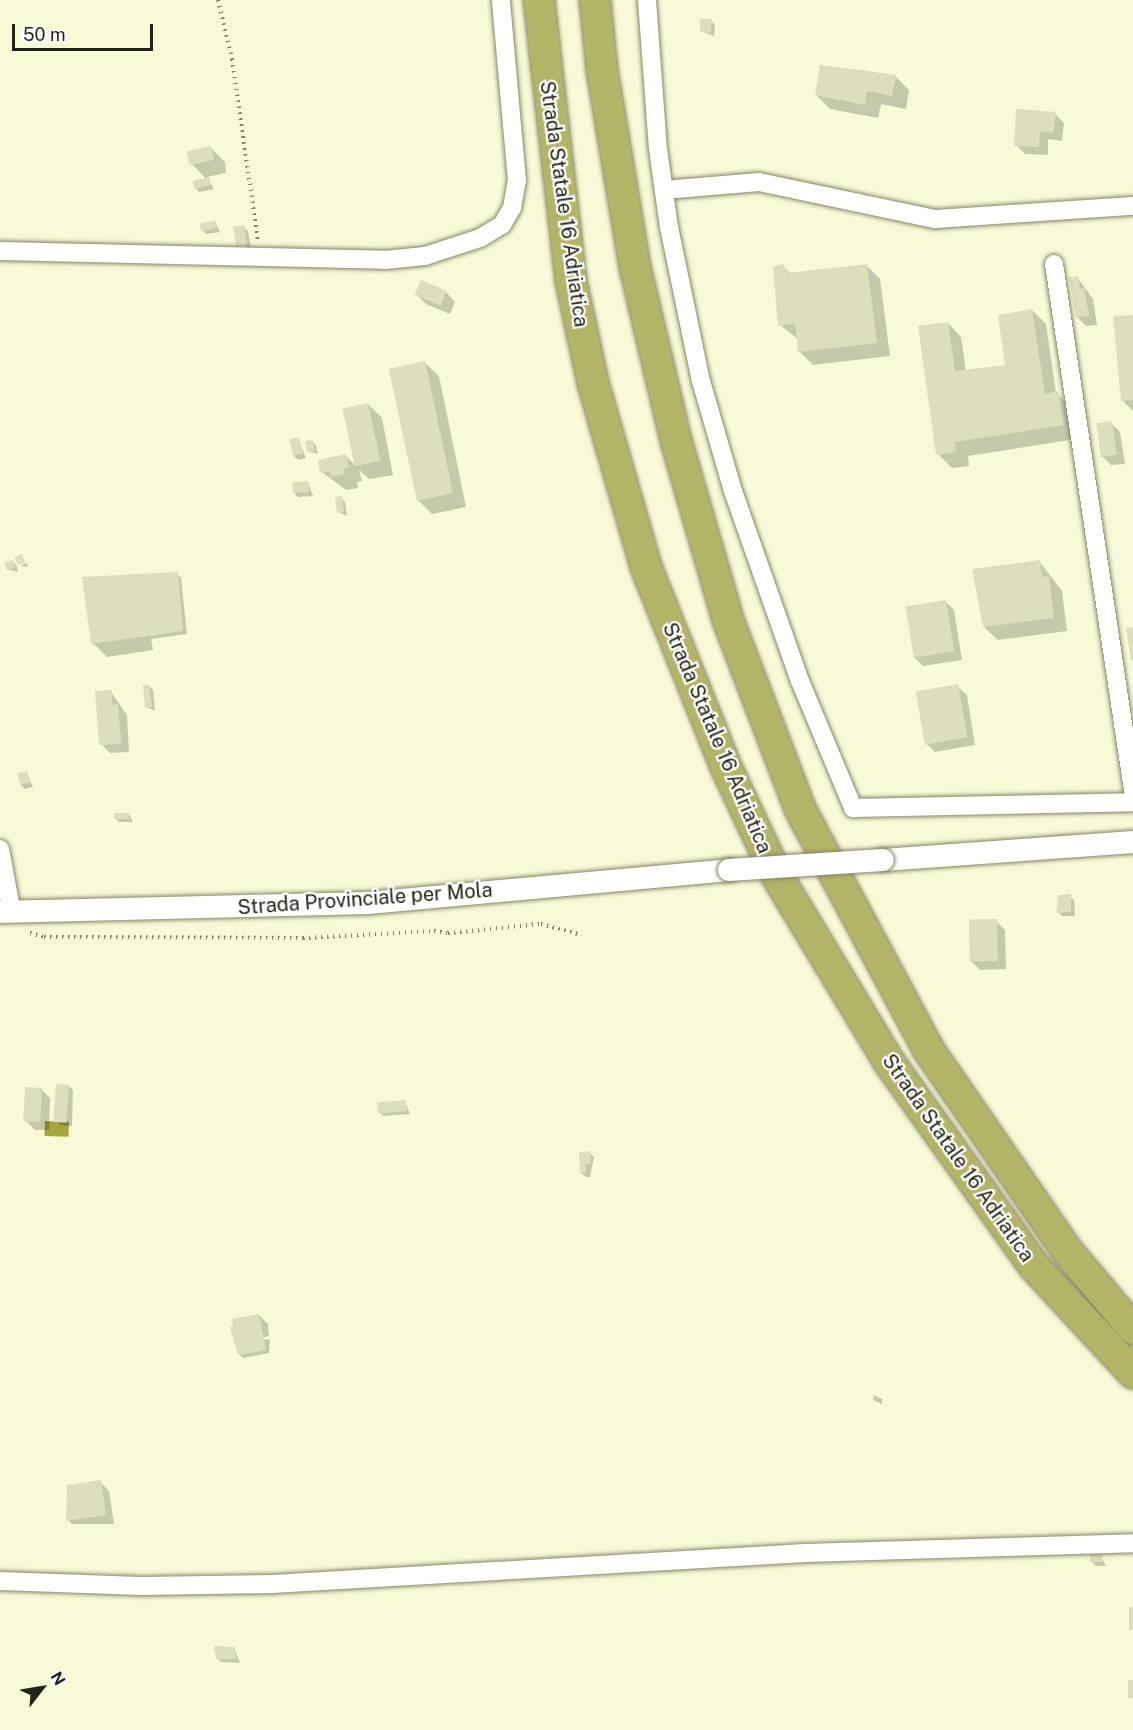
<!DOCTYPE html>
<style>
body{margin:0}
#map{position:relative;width:1133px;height:1730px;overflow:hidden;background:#f8fad7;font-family:"Public Sans",sans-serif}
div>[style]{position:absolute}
.water>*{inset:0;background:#a6a63c;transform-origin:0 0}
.shadow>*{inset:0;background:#0003}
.building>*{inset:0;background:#dddebd;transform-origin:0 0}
.path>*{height:4px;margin-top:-2px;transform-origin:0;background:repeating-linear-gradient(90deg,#83856e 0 1.5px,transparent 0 6px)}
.roads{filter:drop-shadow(0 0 2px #858667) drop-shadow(0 0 2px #858667)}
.minor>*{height:18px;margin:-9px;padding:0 9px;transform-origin:9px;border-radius:9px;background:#fff}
.tertiary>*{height:22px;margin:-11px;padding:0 11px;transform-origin:11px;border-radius:11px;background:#fff}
.trunk>*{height:30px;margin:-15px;padding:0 15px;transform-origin:15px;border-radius:15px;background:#b4b466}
.bridges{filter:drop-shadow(0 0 2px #858667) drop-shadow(0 0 2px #858667)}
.tertiary-bridge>*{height:22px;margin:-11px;padding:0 11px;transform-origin:11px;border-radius:11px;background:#fff}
span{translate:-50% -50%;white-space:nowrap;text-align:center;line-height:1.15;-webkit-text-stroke:4.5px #fff;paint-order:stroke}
.street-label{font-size:20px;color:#222316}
.north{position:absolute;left:12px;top:1658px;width:60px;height:60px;-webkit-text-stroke:4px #fff;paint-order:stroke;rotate:59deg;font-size:16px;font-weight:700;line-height:24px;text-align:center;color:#222316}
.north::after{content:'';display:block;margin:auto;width:21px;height:27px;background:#222316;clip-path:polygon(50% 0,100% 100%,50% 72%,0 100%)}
.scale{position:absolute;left:12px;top:24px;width:141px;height:27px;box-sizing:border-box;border:3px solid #222316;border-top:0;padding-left:8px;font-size:18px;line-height:21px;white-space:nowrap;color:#222316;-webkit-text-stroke:4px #fff;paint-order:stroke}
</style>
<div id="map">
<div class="water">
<i style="left:45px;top:1121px;width:24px;height:15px;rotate:2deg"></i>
</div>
<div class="shadow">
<i style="clip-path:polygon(711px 21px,715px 25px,714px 36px,701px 31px)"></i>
<i style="clip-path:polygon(861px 70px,895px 76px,909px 90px,906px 109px,881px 104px,878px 118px,830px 109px,816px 95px,860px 74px)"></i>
<i style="clip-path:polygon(1055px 114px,1064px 123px,1062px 141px,1048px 139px,1048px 155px,1025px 154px,1016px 145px)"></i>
<i style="clip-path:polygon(211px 148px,225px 162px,226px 173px,207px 177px,214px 189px,199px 192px,195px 188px,206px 179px,191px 163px)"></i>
<i style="clip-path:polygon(215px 221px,220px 232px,206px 234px,202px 230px)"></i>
<i style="clip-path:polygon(244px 227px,248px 231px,251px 248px,237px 244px)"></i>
<i style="clip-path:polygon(866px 265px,880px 279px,890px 356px,813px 365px,799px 351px,798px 339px,780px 325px,783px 266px,791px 274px)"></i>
<i style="clip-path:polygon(1077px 277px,1093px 299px,1097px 325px,1086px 326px,1077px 317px)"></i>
<i style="clip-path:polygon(422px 282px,447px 293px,455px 302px,450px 314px,426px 304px,417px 295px)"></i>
<i style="clip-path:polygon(1032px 310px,1046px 324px,1056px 393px,1072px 407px,1077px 439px,968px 456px,969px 466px,952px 468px,938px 454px,948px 323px,961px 337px,966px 371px,1007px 366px)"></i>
<i style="clip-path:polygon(1133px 316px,1133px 411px,1122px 400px)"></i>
<i style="clip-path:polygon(425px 363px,439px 376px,466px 507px,432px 514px,418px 500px)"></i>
<i style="clip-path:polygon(368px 404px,382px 418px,393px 475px,369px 479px,359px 470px,362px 481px,357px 482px,358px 488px,346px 490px,322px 472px,346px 456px,355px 465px)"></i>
<i style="clip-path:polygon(1111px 423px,1120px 432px,1125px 464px,1111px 465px,1102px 456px)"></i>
<i style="clip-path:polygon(298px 439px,306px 458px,298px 460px,294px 456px)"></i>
<i style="clip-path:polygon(312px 441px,316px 446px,318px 454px,308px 451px)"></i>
<i style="clip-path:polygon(308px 483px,313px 496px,298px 497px,294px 493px)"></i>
<i style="clip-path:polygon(341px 498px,345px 502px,347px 516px,339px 512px)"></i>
<i style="clip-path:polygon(1039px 561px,1062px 591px,1067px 631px,998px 640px,984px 627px)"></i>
<i style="clip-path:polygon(13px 562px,17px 566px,18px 572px,7px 569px)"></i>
<i style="clip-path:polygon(27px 563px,28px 567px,20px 566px)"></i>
<i style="clip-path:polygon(177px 573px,181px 578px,187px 634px,151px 639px,153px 650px,107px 657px,93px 643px)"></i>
<i style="clip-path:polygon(945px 601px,954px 610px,962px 660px,923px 666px,914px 657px)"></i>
<i style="clip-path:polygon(149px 686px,153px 690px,155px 711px,147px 707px)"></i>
<i style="clip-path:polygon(957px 686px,967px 695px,975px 745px,935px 752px,926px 743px)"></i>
<i style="clip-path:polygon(111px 692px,127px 715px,129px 752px,110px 753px,101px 744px)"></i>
<i style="clip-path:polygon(26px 772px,33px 787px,25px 789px,21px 785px)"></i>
<i style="clip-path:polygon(129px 814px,133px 822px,119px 822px,115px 818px)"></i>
<i style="clip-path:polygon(1070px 896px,1074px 900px,1075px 916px,1062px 916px,1058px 912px)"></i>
<i style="clip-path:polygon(996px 921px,1005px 930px,1006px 969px,980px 970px,971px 961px)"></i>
<i style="clip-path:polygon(69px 1086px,73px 1090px,72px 1126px,60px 1125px,56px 1121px)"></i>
<i style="clip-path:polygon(41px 1089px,50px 1098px,49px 1130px,35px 1130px,26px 1121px)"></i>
<i style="clip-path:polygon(405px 1101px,410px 1114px,383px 1116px,379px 1111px)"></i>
<i style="clip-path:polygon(590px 1153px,594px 1157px,590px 1177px,586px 1177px,581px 1173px)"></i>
<i style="clip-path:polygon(259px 1315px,268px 1324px,269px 1336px,243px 1343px,270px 1339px,269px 1353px,243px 1358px,239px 1354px,234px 1320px)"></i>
<i style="clip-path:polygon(874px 1395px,882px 1399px,882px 1404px,873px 1400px)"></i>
<i style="clip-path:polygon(100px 1482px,109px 1491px,114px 1524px,72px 1524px,68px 1520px)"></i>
<i style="clip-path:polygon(1101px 1556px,1106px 1566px,1096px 1566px,1092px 1562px)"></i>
<i style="clip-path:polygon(234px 1648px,240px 1663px,221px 1662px,217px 1658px)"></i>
</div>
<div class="building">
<i style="clip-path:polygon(700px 19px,712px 19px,711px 33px,700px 32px)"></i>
<i style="clip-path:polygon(820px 65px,896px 75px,892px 96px,867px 91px,865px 105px,815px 95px)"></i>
<i style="clip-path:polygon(1016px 109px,1056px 112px,1053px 133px,1040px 131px,1039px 147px,1014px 146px)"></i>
<i style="left:211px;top:146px;width:14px;height:25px;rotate:78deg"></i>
<i style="left:209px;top:177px;width:8px;height:17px;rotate:76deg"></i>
<i style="left:215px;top:220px;width:8px;height:16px;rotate:76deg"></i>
<i style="left:244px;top:225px;width:20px;height:11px;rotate:81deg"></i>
<i style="clip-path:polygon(783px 264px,788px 273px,867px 264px,877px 343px,798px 352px,795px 324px,778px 326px,773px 267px)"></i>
<i style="clip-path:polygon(1078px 276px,1080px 289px,1084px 288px,1089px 316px,1076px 318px,1069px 277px)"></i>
<i style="left:421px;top:280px;width:28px;height:16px;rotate:23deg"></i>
<i style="clip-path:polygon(1032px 309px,1045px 394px,1058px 391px,1064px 425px,955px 442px,956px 452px,936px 455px,918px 326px,948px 322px,955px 371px,1005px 365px,998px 315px)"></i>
<i style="clip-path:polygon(1133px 315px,1133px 400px,1121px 401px,1113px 316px)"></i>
<i style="left:425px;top:361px;width:135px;height:37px;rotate:78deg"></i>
<i style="left:368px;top:403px;width:59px;height:26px;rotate:78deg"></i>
<i style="left:1112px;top:421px;width:34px;height:16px;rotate:82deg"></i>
<i style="left:299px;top:437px;width:17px;height:10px;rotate:77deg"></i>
<i style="clip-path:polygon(312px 440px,315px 450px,307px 452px,305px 441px)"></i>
<i style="clip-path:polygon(346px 454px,349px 467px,344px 468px,345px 474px,331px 477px,329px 471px,320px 473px,318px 460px)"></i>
<i style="left:308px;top:481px;width:11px;height:16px;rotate:85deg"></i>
<i style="left:342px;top:496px;width:16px;height:7px;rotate:83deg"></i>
<i style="clip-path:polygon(22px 554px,25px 563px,18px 565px,14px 557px)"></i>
<i style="left:13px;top:560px;width:8px;height:9px;rotate:76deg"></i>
<i style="clip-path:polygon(1040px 560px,1042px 577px,1049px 576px,1054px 618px,983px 627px,972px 569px)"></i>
<i style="clip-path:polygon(178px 572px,183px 631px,91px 644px,82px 577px)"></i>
<i style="left:946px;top:600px;width:52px;height:41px;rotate:81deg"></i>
<i style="clip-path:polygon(1133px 627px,1133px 660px,1131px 661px,1126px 628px)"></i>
<i style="left:958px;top:684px;width:54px;height:43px;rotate:80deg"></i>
<i style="clip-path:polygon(143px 685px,149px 685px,152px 707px,145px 708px)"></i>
<i style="clip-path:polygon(112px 690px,112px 705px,118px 704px,121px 744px,99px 745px,95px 691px)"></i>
<i style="left:27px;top:771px;width:12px;height:10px;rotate:76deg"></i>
<i style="left:114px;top:813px;width:15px;height:6px"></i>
<i style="clip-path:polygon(1071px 894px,1071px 912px,1056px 913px,1058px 895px)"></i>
<i style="left:997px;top:919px;width:42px;height:28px;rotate:89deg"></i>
<i style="left:56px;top:1084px;width:13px;height:38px;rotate:4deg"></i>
<i style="left:25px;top:1087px;width:17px;height:34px;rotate:3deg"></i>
<i style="left:406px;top:1100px;width:11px;height:29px;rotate:85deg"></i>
<i style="clip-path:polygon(590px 1151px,591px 1164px,586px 1164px,586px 1173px,580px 1173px,579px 1152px)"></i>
<i style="clip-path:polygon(259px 1314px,266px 1350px,238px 1355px,230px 1327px,233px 1326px,232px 1319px)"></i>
<i style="clip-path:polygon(101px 1480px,106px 1515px,66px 1521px,67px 1485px)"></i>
<i style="left:1102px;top:1554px;width:8px;height:12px;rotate:90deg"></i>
<i style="left:1129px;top:1607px;width:4px;height:23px"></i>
<i style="clip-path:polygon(214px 1646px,235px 1647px,236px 1659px,216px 1659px)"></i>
<i style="left:1128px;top:1680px;width:5px;height:18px"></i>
</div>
<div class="path">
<i style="left:218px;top:0;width:61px;rotate:76.7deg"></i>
<i style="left:232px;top:59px;width:185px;rotate:81.9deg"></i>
<i style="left:30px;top:933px;width:15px;rotate:16deg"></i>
<i style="left:44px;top:937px;width:259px;rotate:0.2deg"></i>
<i style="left:303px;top:938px;width:131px;rotate:-3.1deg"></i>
<i style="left:434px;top:931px;width:14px;rotate:8deg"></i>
<i style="left:448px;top:933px;width:93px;rotate:-5.5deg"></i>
<i style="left:541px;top:924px;width:42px;rotate:15deg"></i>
</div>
<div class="roads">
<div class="minor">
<i style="left:647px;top:0;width:149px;rotate:85.8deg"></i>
<i style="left:658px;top:149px;width:79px;rotate:82deg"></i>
<i style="left:669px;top:227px;width:157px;rotate:78.3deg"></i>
<i style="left:701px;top:381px;width:115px;rotate:73.8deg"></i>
<i style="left:733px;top:491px;width:201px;rotate:70.6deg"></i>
<i style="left:800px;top:681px;width:138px;rotate:67.3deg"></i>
<i style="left:853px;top:808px;width:280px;rotate:-1.2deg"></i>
<i style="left:664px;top:190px;width:95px;rotate:-4.8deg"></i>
<i style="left:759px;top:182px;width:180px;rotate:11.9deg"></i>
<i style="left:935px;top:219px;width:198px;rotate:-3.8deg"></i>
<i style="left:0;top:251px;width:385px;rotate:1.3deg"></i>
<i style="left:385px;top:260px;width:40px;rotate:-5.7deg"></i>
<i style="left:425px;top:256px;width:58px;rotate:-18.1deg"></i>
<i style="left:480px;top:238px;width:26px;rotate:-31deg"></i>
<i style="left:502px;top:225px;width:20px;rotate:-60deg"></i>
<i style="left:512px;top:208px;width:27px;rotate:-80deg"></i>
<i style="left:517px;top:181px;width:182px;rotate:-95.1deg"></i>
<i style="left:1054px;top:264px;width:532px;rotate:81.46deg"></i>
<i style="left:0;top:849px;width:65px;rotate:79.4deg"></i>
<i style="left:0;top:1581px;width:141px;rotate:2deg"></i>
<i style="left:141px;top:1586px;width:131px;rotate:-0.9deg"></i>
<i style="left:272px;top:1584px;width:534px;rotate:-3.33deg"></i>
<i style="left:805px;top:1553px;width:328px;rotate:-1.7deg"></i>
</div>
<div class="tertiary">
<i style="left:883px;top:860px;width:251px;rotate:-4.1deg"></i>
<i style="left:0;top:912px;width:368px;rotate:-1.4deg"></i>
<i style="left:368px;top:903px;width:363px;rotate:-5.2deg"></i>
</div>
<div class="trunk">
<i style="left:539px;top:0;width:283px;rotate:83.5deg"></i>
<i style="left:571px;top:281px;width:104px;rotate:77.8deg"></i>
<i style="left:593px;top:383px;width:191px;rotate:73.9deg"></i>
<i style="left:646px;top:567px;width:213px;rotate:68.2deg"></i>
<i style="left:725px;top:765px;width:123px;rotate:64.9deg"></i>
<i style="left:777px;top:876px;width:217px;rotate:58.9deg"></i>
<i style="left:889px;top:1062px;width:250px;rotate:54.6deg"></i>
<i style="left:1034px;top:1266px;width:146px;rotate:47.2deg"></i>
<i style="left:595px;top:0;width:70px;rotate:84.3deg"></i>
<i style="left:602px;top:70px;width:200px;rotate:80.5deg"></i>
<i style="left:635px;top:267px;width:182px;rotate:76.7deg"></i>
<i style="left:677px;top:444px;width:183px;rotate:73.8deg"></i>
<i style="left:728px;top:620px;width:202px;rotate:69.1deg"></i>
<i style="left:800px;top:809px;width:272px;rotate:61.9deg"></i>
<i style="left:928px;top:1049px;width:247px;rotate:55.4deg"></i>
<i style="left:1068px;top:1252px;width:101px;rotate:49.8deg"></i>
</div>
</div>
<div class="bridges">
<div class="tertiary-bridge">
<i style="left:729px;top:870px;width:154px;rotate:-3.7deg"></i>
</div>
</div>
<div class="street-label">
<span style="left:564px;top:204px;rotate:82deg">Strada Statale 16 Adriatica</span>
<span style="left:717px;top:738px;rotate:67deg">Strada Statale 16 Adriatica</span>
<span style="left:365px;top:899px;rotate:-4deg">Strada Provinciale per Mola</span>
<span style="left:958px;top:1158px;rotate:55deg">Strada Statale 16 Adriatica</span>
</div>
<div class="north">N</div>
<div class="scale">50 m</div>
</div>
